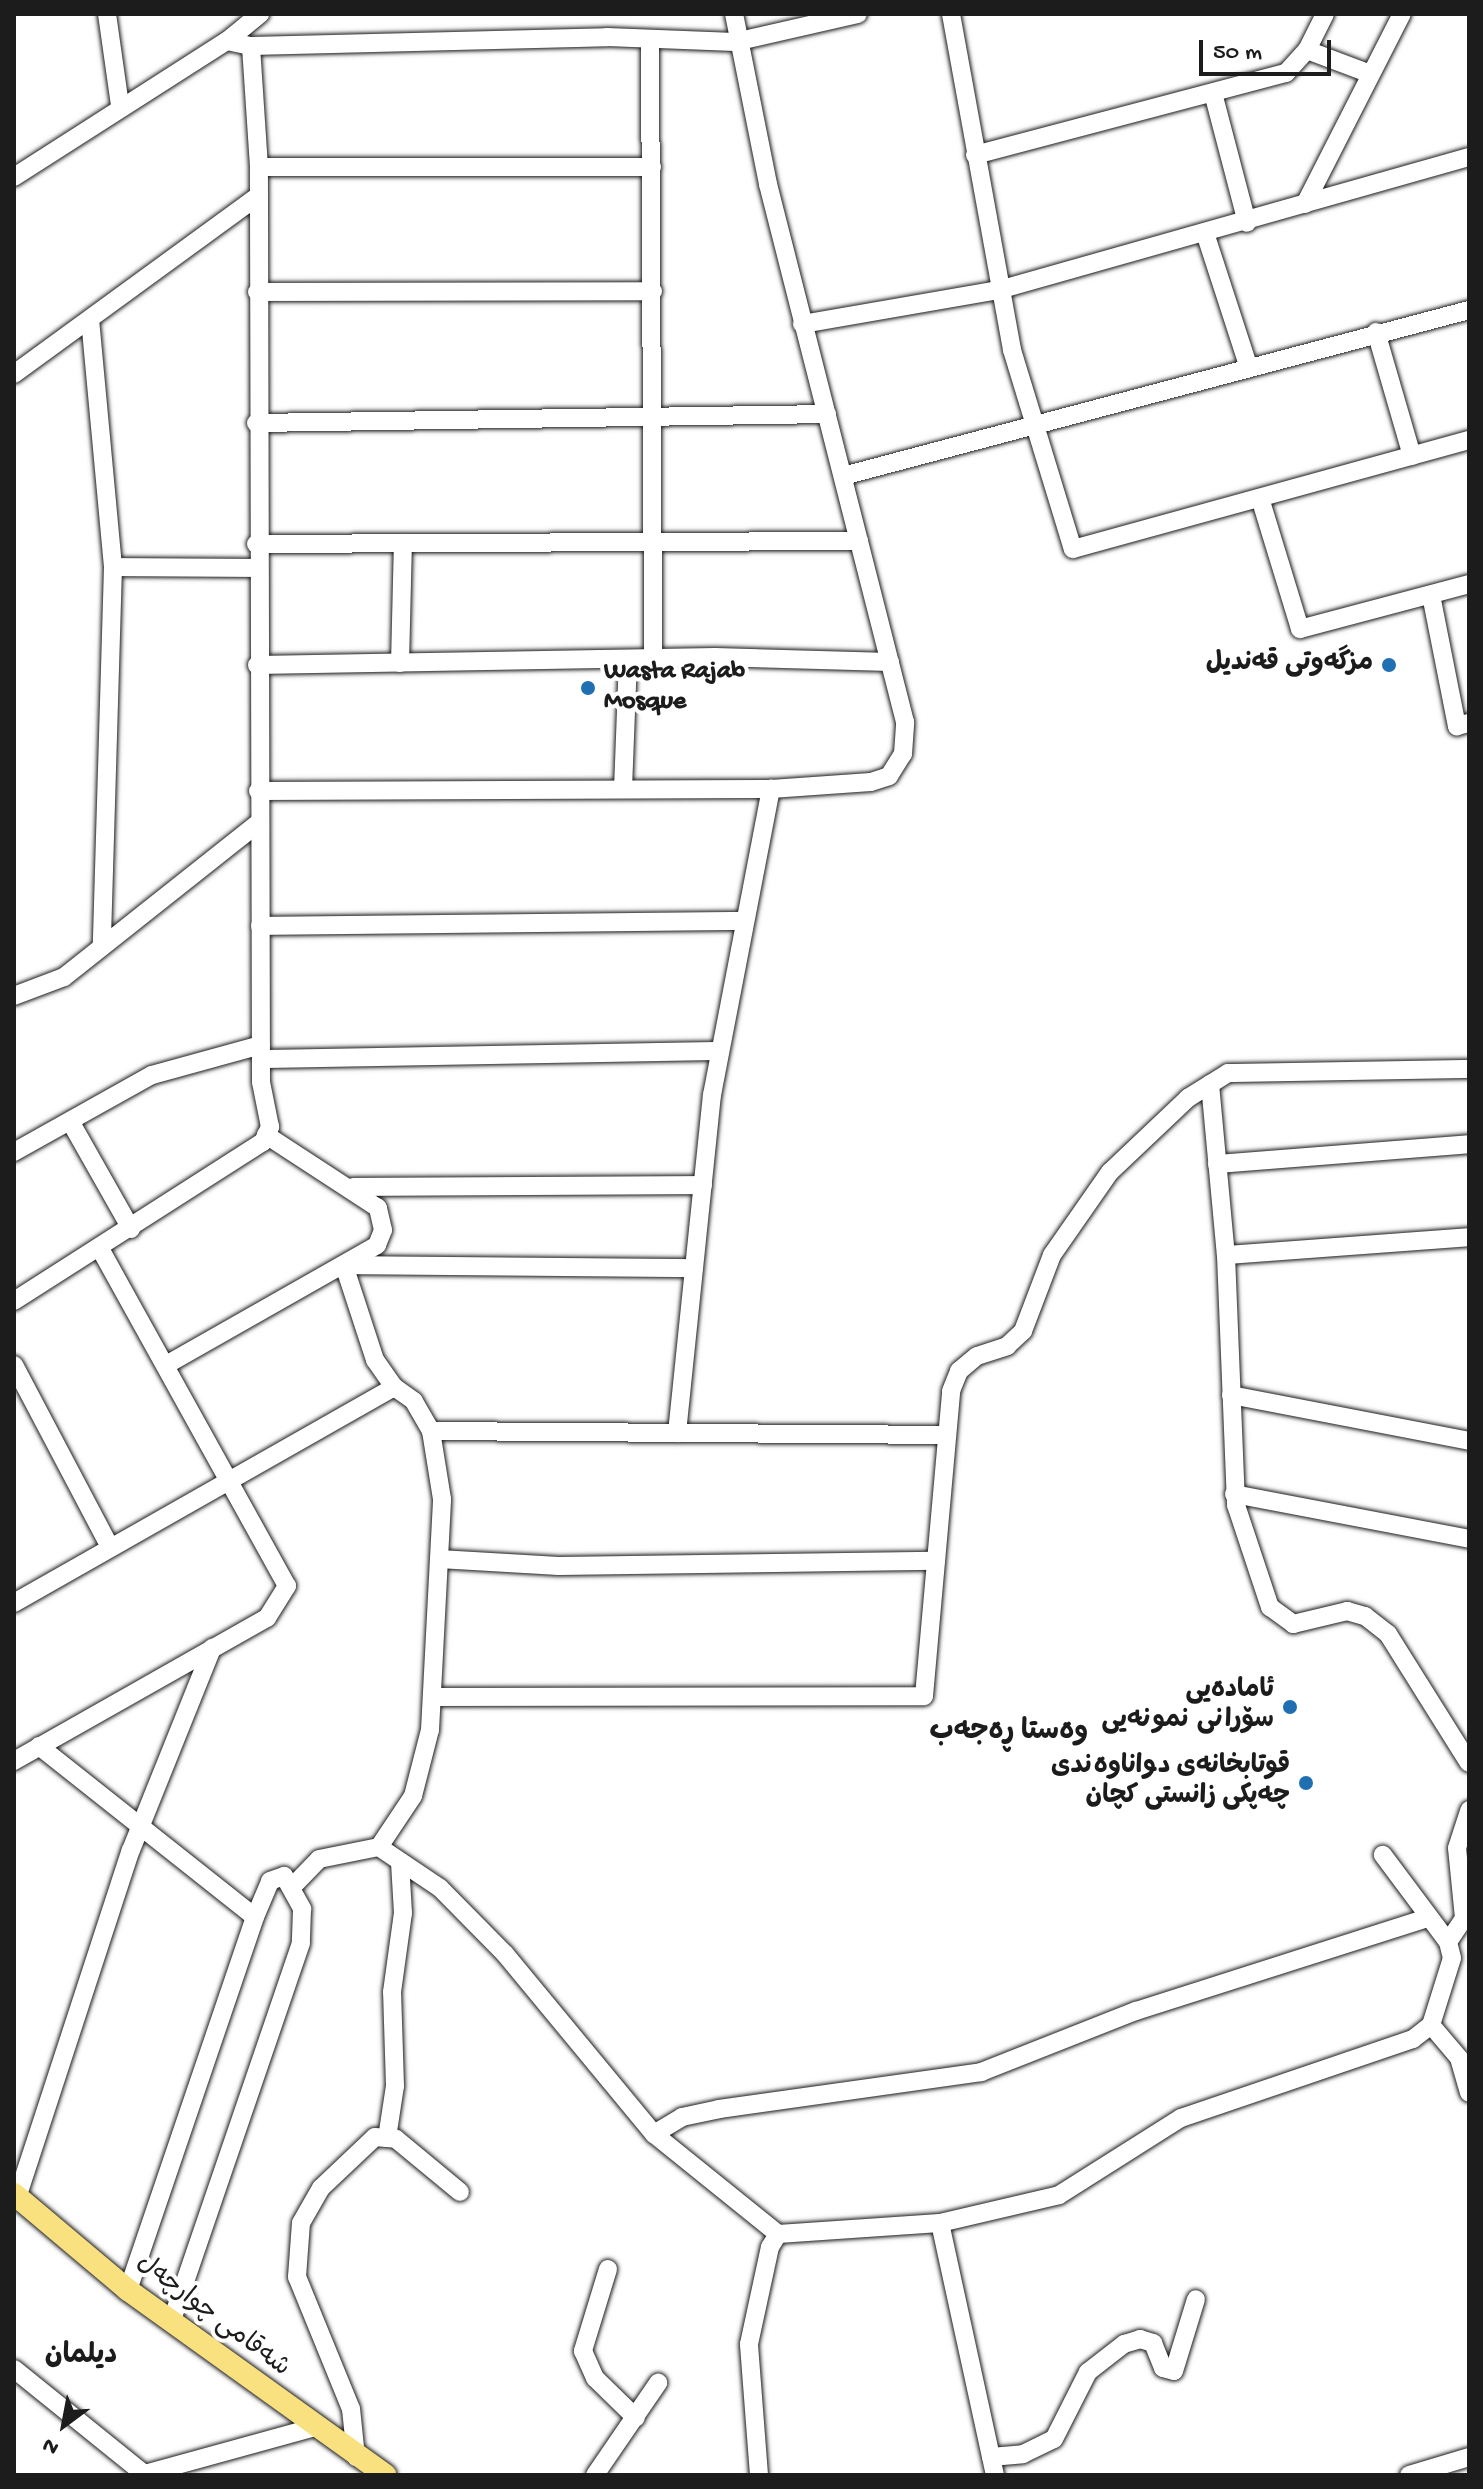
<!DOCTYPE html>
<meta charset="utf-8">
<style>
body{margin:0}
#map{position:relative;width:1483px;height:2489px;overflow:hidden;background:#fff;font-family:"Gochi Hand","Playpen Sans Arabic",sans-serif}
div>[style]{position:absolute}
.roads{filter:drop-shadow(0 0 2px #1c1c1c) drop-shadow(0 0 2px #1c1c1c)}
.minor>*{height:18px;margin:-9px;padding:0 9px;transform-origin:9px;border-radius:9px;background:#fff}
.major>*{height:22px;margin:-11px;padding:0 11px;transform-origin:11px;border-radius:11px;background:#fae180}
.dots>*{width:22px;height:22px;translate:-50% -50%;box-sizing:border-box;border:4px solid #fff;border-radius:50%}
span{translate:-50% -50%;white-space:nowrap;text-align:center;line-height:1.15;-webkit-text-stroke:8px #fff;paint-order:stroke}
.poi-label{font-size:26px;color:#1c1c1c;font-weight:700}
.right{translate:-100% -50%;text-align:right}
.left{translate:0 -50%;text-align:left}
.street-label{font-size:26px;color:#1c1c1c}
.neighbourhood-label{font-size:28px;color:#1c1c1c;font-weight:700}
.frame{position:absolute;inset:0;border:16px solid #1c1c1c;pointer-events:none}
.north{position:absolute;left:24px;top:2385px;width:80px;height:80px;-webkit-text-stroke:6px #fff;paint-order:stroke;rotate:212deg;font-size:22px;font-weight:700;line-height:32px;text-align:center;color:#1c1c1c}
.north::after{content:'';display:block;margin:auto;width:28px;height:36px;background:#1c1c1c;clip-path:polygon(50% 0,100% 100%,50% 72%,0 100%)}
.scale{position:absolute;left:1199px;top:40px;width:132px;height:36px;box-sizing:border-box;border:4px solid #1c1c1c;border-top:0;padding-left:10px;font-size:24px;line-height:28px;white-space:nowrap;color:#1c1c1c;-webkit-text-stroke:6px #fff;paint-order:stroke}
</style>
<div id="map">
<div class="roads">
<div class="minor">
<i style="left:107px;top:14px;width:92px;rotate:81.9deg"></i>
<i style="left:951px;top:14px;width:341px;rotate:79.7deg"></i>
<i style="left:1012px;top:350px;width:208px;rotate:73deg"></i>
<i style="left:1073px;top:549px;width:411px;rotate:-15.4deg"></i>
<i style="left:650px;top:39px;width:620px;rotate:89.72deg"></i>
<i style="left:227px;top:41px;width:43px;rotate:-39.3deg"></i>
<i style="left:1307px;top:50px;width:65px;rotate:20.7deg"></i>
<i style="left:1213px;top:93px;width:134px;rotate:75.3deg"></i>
<i style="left:975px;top:155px;width:322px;rotate:-14.8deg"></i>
<i style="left:1286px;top:73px;width:31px;rotate:-48deg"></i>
<i style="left:1307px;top:50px;width:40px;rotate:-63.4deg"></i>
<i style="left:259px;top:167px;width:393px"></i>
<i style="left:14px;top:177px;width:253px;rotate:-32.6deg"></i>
<i style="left:227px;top:41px;width:25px;rotate:12deg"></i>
<i style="left:251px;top:46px;width:356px;rotate:-1.4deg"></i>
<i style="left:607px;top:37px;width:128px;rotate:2.2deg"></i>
<i style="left:735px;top:42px;width:126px;rotate:-12.8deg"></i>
<i style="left:1305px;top:204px;width:213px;rotate:-63deg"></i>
<i style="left:1206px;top:236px;width:136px;rotate:72deg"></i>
<i style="left:257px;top:292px;width:396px;rotate:-0.1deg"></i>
<i style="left:90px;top:319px;width:249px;rotate:84.7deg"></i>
<i style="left:113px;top:567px;width:380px;rotate:91.7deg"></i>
<i style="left:802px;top:324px;width:200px;rotate:-9.8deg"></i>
<i style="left:999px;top:290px;width:488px;rotate:-15.8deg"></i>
<i style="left:1376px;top:332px;width:129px;rotate:73.8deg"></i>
<i style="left:14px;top:374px;width:302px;rotate:-36.1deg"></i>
<i style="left:256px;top:423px;width:571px;rotate:-0.9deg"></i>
<i style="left:843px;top:476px;width:648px;rotate:-14.85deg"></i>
<i style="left:1260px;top:498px;width:137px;rotate:73deg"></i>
<i style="left:1300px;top:629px;width:175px;rotate:-14.9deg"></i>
<i style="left:256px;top:544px;width:603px;rotate:-0.29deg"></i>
<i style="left:113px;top:567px;width:143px;rotate:0.4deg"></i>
<i style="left:1431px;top:595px;width:134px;rotate:78.8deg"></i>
<i style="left:1457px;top:726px;width:12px;rotate:-14deg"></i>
<i style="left:400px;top:663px;width:120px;rotate:-88.6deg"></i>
<i style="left:257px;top:665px;width:458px;rotate:-1deg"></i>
<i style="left:715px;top:657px;width:175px;rotate:1.6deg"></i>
<i style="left:623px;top:789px;width:130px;rotate:-87.8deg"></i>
<i style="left:258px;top:791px;width:513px;rotate:-0.22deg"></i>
<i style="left:771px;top:789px;width:100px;rotate:-4deg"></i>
<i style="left:871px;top:782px;width:19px;rotate:-18deg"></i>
<i style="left:889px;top:776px;width:26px;rotate:-58deg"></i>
<i style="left:903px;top:754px;width:32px;rotate:-86deg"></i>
<i style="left:905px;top:722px;width:555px;rotate:-104.29deg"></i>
<i style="left:768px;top:184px;width:173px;rotate:-101.3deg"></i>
<i style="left:260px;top:926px;width:485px;rotate:-0.6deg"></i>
<i style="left:14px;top:996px;width:53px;rotate:-20.8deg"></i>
<i style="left:64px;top:977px;width:248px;rotate:-38.4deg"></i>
<i style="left:261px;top:1059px;width:459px;rotate:-1deg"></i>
<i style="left:1210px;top:1084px;width:172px;rotate:84.7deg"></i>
<i style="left:1226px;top:1255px;width:250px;rotate:87.7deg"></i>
<i style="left:1236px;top:1505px;width:108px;rotate:71.6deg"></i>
<i style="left:1270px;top:1607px;width:29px;rotate:36deg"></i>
<i style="left:1293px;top:1624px;width:56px;rotate:-13.5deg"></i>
<i style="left:1347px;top:1611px;width:19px;rotate:16deg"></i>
<i style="left:1365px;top:1616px;width:29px;rotate:38deg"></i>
<i style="left:1388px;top:1634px;width:152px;rotate:57.9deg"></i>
<i style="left:70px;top:1121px;width:124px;rotate:60.5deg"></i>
<i style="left:14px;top:1152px;width:158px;rotate:-29.2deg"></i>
<i style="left:152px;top:1075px;width:113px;rotate:-15.4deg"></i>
<i style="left:1217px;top:1164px;width:253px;rotate:-4.5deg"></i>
<i style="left:353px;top:1187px;width:350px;rotate:-0.3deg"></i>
<i style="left:1226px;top:1255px;width:244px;rotate:-4.2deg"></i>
<i style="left:14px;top:1301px;width:295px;rotate:-32.6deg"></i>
<i style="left:263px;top:1142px;width:17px;rotate:-65deg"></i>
<i style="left:270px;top:1127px;width:46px;rotate:-101.3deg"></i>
<i style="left:261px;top:1082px;width:915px;rotate:-90.13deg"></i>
<i style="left:259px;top:167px;width:121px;rotate:-93.8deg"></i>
<i style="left:14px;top:1365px;width:206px;rotate:62.2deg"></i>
<i style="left:166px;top:1365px;width:243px;rotate:-29.6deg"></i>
<i style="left:377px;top:1245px;width:16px;rotate:-68deg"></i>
<i style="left:383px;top:1230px;width:23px;rotate:-103deg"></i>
<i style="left:378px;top:1208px;width:134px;rotate:-146.9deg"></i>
<i style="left:1231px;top:1395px;width:242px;rotate:10.9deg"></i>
<i style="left:431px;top:1431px;width:516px;rotate:0.44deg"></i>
<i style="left:677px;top:1433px;width:340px;rotate:-84.1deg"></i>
<i style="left:712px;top:1095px;width:312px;rotate:-79.1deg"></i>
<i style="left:1234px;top:1494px;width:239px;rotate:10.8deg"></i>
<i style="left:439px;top:1559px;width:120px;rotate:3.3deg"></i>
<i style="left:559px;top:1566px;width:377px;rotate:-0.8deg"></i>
<i style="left:14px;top:1603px;width:437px;rotate:-29.6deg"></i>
<i style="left:432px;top:1697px;width:492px;rotate:-0.1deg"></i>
<i style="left:924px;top:1696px;width:306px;rotate:-84.9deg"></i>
<i style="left:951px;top:1391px;width:22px;rotate:-68deg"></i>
<i style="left:959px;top:1371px;width:23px;rotate:-40deg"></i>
<i style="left:977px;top:1356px;width:32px;rotate:-18deg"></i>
<i style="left:1007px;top:1346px;width:22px;rotate:-43deg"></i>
<i style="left:1023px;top:1331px;width:81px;rotate:-69.1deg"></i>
<i style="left:1052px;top:1255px;width:101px;rotate:-55.1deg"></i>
<i style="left:1110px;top:1172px;width:108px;rotate:-43.5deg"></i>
<i style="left:1188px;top:1098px;width:47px;rotate:-32deg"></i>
<i style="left:1228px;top:1073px;width:241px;rotate:-1deg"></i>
<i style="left:39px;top:1746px;width:275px;rotate:38.4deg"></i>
<i style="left:14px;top:1761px;width:291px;rotate:-29.5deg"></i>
<i style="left:267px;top:1618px;width:38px;rotate:-58deg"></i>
<i style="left:287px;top:1586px;width:384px;rotate:-119deg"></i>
<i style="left:379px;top:1847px;width:73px;rotate:33.9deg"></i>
<i style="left:440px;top:1888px;width:93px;rotate:45.4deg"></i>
<i style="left:505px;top:1954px;width:234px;rotate:50.4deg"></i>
<i style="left:654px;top:2134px;width:159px;rotate:38.9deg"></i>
<i style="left:293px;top:1886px;width:37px;rotate:-46deg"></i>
<i style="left:319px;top:1859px;width:61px;rotate:-11.3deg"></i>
<i style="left:379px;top:1847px;width:61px;rotate:-56.3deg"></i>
<i style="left:413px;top:1796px;width:68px;rotate:-75.6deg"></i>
<i style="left:430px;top:1730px;width:231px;rotate:-87deg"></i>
<i style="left:442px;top:1499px;width:69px;rotate:-99.2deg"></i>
<i style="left:431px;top:1431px;width:34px;rotate:-120deg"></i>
<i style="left:414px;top:1401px;width:24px;rotate:-145deg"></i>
<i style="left:394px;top:1387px;width:33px;rotate:-125deg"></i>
<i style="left:375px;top:1360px;width:100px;rotate:-108.1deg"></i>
<i style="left:344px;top:1265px;width:350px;rotate:0.5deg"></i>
<i style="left:1448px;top:1942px;width:29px;rotate:-56deg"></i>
<i style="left:1464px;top:1918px;width:70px;rotate:-95.7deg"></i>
<i style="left:1457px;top:1848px;width:40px;rotate:-72deg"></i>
<i style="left:1431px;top:2025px;width:43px;rotate:49.7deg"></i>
<i style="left:1459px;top:2058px;width:36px;rotate:74deg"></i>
<i style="left:654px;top:2134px;width:33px;rotate:-31deg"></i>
<i style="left:682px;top:2117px;width:38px;rotate:-12deg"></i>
<i style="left:719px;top:2109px;width:265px;rotate:-8deg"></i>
<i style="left:981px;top:2072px;width:167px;rotate:-21.5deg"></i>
<i style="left:1136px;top:2011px;width:303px;rotate:-17.7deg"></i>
<i style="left:387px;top:2138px;width:53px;rotate:-81.3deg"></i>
<i style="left:395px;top:2086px;width:94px;rotate:-91.8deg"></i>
<i style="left:392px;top:1992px;width:80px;rotate:-82.1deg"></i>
<i style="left:403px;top:1913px;width:51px;rotate:-93.4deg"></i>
<i style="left:17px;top:2198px;width:366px;rotate:-71.9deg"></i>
<i style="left:131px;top:1850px;width:218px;rotate:-68.1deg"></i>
<i style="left:940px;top:2223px;width:258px;rotate:77.7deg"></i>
<i style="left:608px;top:2269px;width:86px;rotate:107deg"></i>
<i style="left:583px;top:2351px;width:30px;rotate:66deg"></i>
<i style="left:595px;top:2378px;width:57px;rotate:44.3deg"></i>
<i style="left:128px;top:2290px;width:394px;rotate:-71.2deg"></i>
<i style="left:255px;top:1917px;width:39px;rotate:-67deg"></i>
<i style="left:270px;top:1881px;width:15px;rotate:-20deg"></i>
<i style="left:284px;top:1876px;width:38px;rotate:61deg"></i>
<i style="left:302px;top:1909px;width:34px;rotate:92deg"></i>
<i style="left:301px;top:1943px;width:398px;rotate:108.9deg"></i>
<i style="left:14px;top:2369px;width:167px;rotate:38.9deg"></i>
<i style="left:356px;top:2457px;width:48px;rotate:-95.9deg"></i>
<i style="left:351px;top:2409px;width:143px;rotate:-112.2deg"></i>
<i style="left:297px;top:2277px;width:54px;rotate:-85.8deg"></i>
<i style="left:301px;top:2223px;width:40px;rotate:-60.3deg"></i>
<i style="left:321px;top:2188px;width:74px;rotate:-43.4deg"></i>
<i style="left:375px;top:2137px;width:21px;rotate:5deg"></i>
<i style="left:396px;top:2139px;width:83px;rotate:39.6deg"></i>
<i style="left:991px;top:2457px;width:32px;rotate:-5deg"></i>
<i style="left:1023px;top:2454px;width:34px;rotate:-26deg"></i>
<i style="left:1054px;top:2439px;width:75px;rotate:-63.1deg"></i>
<i style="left:1088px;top:2372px;width:46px;rotate:-37.9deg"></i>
<i style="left:1124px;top:2344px;width:17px;rotate:-17deg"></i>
<i style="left:1140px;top:2339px;width:14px;rotate:17deg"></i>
<i style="left:1153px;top:2343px;width:27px;rotate:68deg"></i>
<i style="left:1163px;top:2368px;width:11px;rotate:15deg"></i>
<i style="left:1174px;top:2371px;width:75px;rotate:-73deg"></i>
<i style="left:141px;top:2475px;width:177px;rotate:-15.4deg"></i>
<i style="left:595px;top:2475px;width:112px;rotate:-55.6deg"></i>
<i style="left:759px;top:2475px;width:131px;rotate:-94.4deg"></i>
<i style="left:749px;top:2344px;width:99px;rotate:-77.8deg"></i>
<i style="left:770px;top:2247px;width:15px;rotate:-58deg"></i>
<i style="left:778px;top:2234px;width:162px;rotate:-3.9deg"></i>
<i style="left:940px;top:2223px;width:122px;rotate:-13.2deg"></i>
<i style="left:1059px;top:2195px;width:144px;rotate:-32.3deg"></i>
<i style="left:1181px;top:2118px;width:245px;rotate:-18.8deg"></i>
<i style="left:1413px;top:2039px;width:23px;rotate:-38deg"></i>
<i style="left:1431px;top:2025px;width:70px;rotate:-72.6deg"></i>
<i style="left:1452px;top:1958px;width:16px;rotate:-104deg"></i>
<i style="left:1448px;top:1942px;width:109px;rotate:-126.8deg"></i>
<i style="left:1409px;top:2475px;width:63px;rotate:-16.7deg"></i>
</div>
<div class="major">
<i style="left:14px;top:2194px;width:149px;rotate:40.1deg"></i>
<i style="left:128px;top:2290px;width:317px;rotate:35.7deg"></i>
</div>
</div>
<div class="dots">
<i style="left:1389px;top:665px;background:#1f6fb2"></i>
<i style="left:588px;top:688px;background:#1f6fb2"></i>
<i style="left:1290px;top:1707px;background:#1f6fb2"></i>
<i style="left:1306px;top:1783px;background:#1f6fb2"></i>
</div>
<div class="poi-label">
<span class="right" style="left:1373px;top:665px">مزگەوتی قەندیل</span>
<span class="left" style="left:604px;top:688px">Wasta Rajab<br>Mosque</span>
<span class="right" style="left:1274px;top:1707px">ئامادەیی<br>سۆرانی نمونەیی</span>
<span class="right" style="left:1290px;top:1783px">قوتابخانەی دواناوەندی<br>چەپکی زانستی کچان</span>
</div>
<div class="street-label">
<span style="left:212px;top:2317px;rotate:37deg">شەقامی چوارچەل</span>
</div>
<div class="neighbourhood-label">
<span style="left:1009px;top:1733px">وەستا ڕەجەب</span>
<span style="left:81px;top:2357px">دیلمان</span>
</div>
<div class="frame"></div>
<div class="north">N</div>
<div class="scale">50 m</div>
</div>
